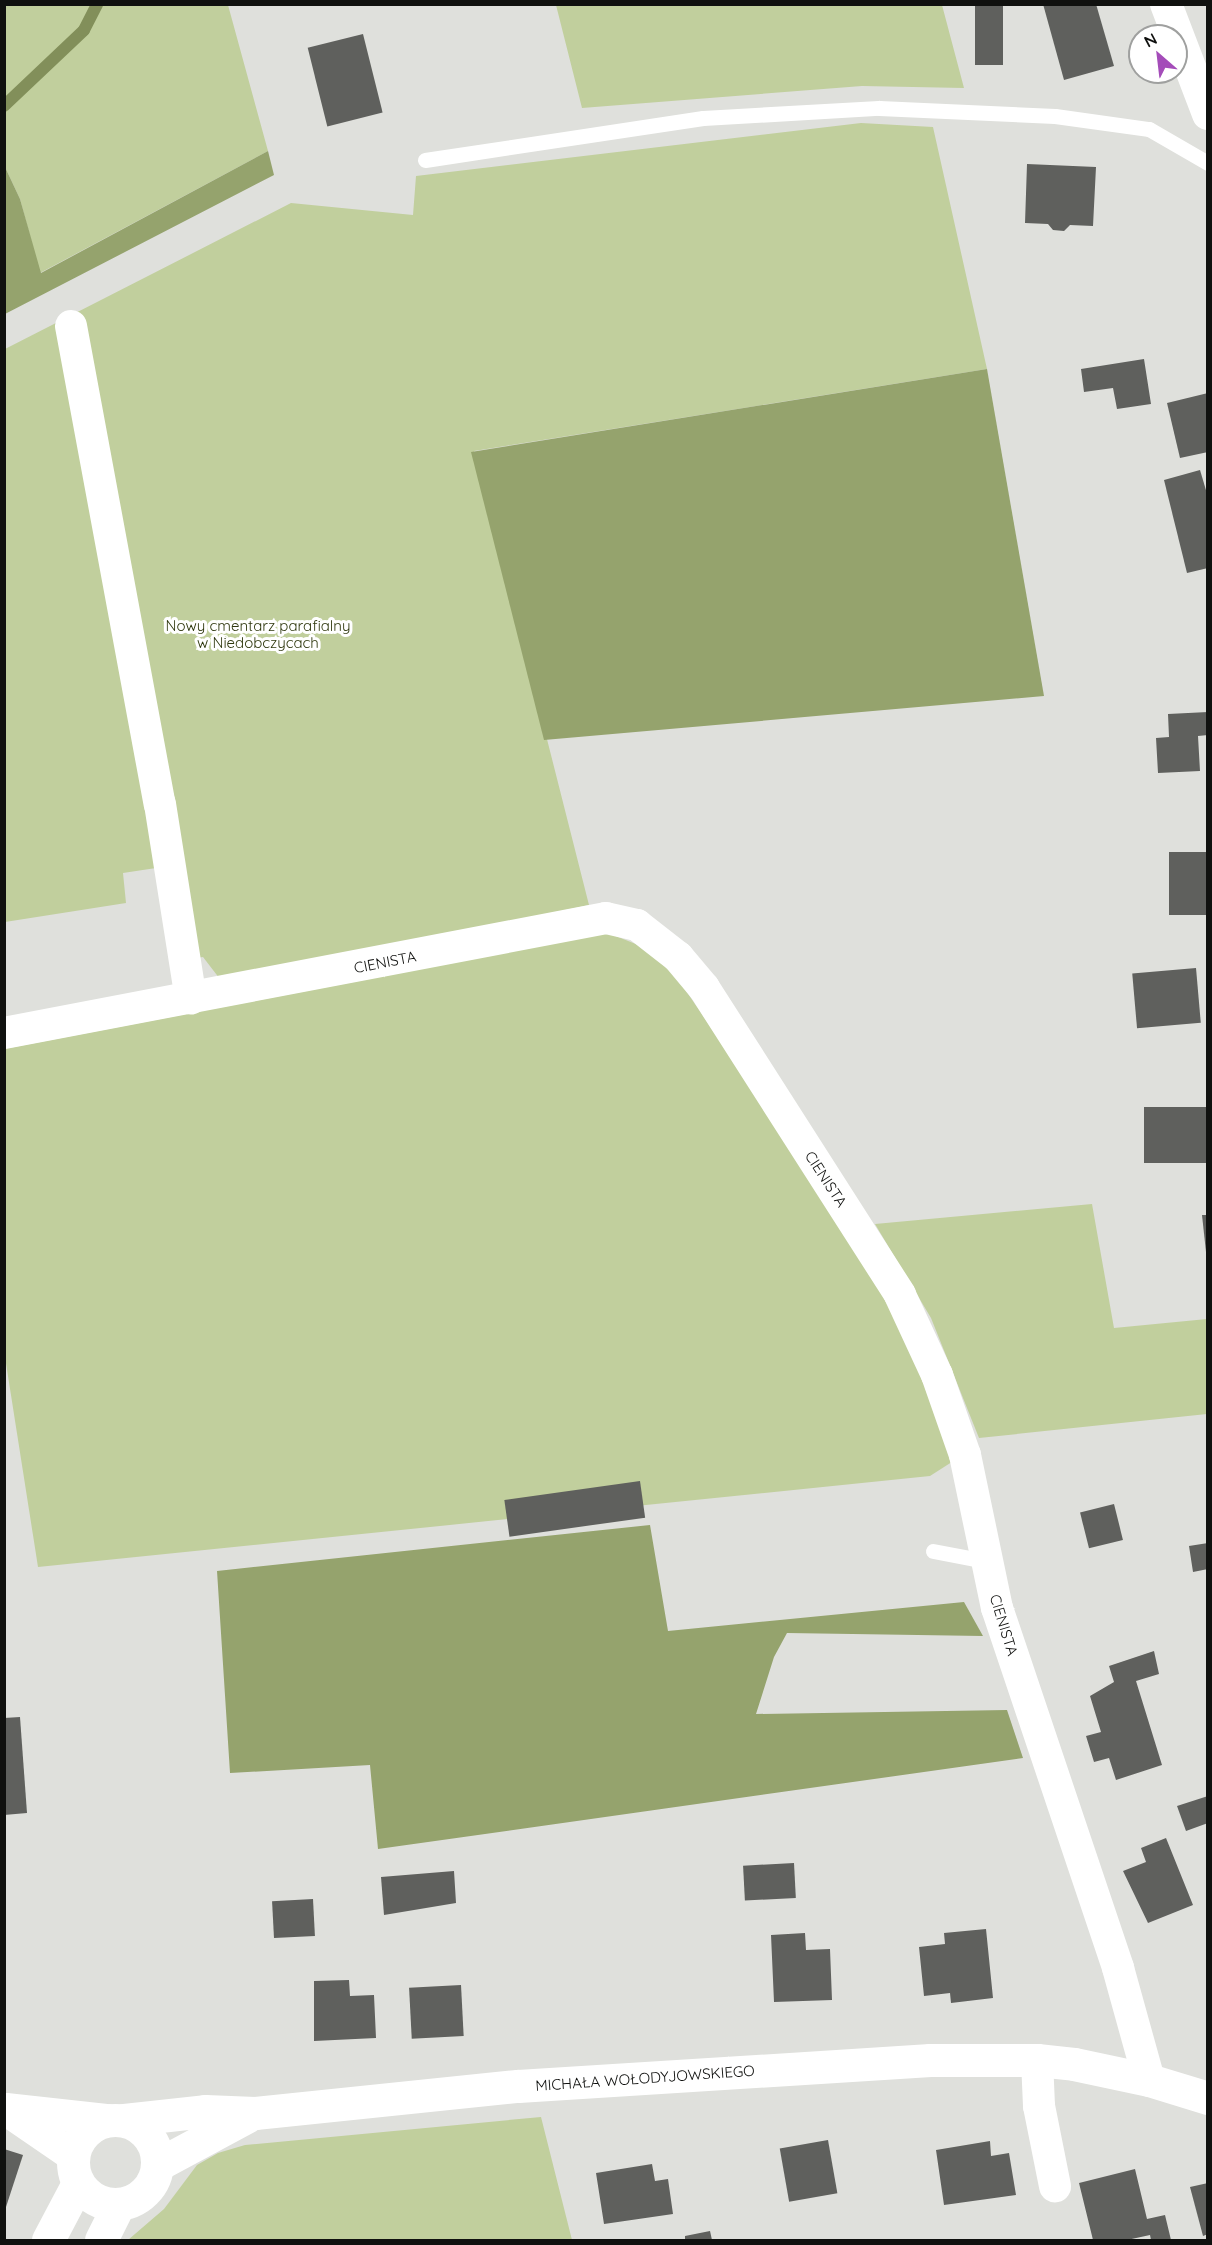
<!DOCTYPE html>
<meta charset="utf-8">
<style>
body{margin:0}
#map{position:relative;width:1212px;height:2245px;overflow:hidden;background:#dfe0dc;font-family:Quicksand,sans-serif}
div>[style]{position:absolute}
.green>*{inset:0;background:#c1cf9d}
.forest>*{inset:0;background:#95a36d}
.stream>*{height:12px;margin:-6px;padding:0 6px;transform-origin:6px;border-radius:6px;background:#828f5a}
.building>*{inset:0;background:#5f605d;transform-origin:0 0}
.lane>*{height:15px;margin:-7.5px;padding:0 7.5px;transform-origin:7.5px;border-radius:7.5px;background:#fff}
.street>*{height:32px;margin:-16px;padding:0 16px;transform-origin:16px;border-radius:16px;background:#fff}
.secondary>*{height:33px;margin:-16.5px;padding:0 16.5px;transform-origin:16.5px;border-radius:16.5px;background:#fff}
.secondary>.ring{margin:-16.5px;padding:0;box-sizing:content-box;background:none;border:33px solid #fff;border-radius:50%}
span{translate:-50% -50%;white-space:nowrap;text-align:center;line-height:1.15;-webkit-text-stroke:6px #fff;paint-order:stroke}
.park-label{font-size:15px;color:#2f380e}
.street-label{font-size:15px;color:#10110f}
.frame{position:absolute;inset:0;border:6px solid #10110f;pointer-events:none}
.north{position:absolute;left:1128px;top:24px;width:60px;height:60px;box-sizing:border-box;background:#fff;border:2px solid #9fa09f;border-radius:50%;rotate:332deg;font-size:16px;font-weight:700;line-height:24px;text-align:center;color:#10110f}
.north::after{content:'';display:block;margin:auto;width:21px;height:27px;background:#a44cb9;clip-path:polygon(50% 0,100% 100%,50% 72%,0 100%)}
</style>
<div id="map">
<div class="green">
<i style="clip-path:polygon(4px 5px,228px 5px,268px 151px,40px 273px,20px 199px,5px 167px)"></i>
<i style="clip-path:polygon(556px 5px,942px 5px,964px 88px,862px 86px,582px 108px)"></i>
<i style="clip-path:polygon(861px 123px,933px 127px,987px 369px,474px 451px,589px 905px,223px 983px,203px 957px,172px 962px,156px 868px,123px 873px,126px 903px,5px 922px,5px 349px,291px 203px,413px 215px,416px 176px)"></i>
<i style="clip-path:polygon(608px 933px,661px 954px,786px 1138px,884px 1297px,916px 1358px,955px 1460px,930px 1476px,38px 1567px,5px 1357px,4px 1049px)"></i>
<i style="clip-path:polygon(1092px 1204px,1114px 1328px,1207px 1319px,1207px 1414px,979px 1438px,931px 1318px,875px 1224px)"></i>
<i style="clip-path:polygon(541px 2117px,572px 2240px,128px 2240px,164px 2209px,197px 2165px,218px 2153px,245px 2145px)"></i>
</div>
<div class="forest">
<i style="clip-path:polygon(268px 151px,274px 175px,5px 314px,5px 167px,20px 199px,41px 273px)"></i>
<i style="clip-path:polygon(987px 369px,1044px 696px,544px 740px,471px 452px)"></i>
<i style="clip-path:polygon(650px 1525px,668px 1631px,964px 1602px,983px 1636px,787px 1633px,774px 1657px,756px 1714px,1007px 1710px,1023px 1758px,378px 1849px,370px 1765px,230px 1773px,217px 1571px)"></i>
</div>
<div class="stream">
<i style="left:4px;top:106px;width:110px;rotate:-43.5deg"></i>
<i style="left:84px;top:30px;width:29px;rotate:-63deg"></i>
</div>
<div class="building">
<i style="left:975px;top:4px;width:28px;height:61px"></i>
<i style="clip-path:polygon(1043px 4px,1096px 4px,1114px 66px,1064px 80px)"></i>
<i style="left:363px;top:34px;width:81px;height:57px;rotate:76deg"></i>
<i style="clip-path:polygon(1027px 164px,1096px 167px,1093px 226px,1070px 225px,1064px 231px,1053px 230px,1048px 224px,1025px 223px)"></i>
<i style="clip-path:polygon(1144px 359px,1151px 404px,1117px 409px,1113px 388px,1084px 392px,1081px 369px)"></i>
<i style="clip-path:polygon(1208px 393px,1208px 452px,1180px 458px,1167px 403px)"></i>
<i style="clip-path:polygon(1200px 470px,1208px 497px,1208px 568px,1187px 573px,1164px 480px)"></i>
<i style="clip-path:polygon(1208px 712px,1208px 735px,1198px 736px,1200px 771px,1158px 773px,1156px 738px,1169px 737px,1168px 714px)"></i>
<i style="left:1208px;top:852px;width:63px;height:39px;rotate:90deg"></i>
<i style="left:1196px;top:968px;width:55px;height:64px;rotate:85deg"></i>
<i style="left:1208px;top:1107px;width:56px;height:64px;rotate:90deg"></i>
<i style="clip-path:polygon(1202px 1215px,1208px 1215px,1208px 1252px,1206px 1252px)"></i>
<i style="left:640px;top:1481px;width:37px;height:137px;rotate:82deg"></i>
<i style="left:1114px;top:1504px;width:37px;height:35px;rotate:76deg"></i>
<i style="clip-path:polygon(1208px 1543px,1208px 1569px,1193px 1572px,1189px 1546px)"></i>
<i style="clip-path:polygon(1154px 1651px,1159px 1674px,1136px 1681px,1162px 1765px,1116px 1780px,1109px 1758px,1094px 1762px,1086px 1736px,1101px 1732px,1090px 1696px,1114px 1682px,1109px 1666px)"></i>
<i style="clip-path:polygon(20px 1717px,27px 1813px,4px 1815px,4px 1718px)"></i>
<i style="clip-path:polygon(1208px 1796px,1208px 1823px,1186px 1831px,1177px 1806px)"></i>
<i style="clip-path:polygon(1166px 1838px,1193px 1905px,1148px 1923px,1123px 1871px,1146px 1862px,1141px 1848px)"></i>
<i style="left:794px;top:1863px;width:35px;height:51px;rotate:87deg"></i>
<i style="clip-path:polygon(454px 1871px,456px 1903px,384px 1915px,381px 1877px)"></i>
<i style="left:313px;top:1899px;width:37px;height:41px;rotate:87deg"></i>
<i style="clip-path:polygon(986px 1929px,993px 1998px,951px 2003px,950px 1993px,924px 1996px,919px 1947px,945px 1944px,944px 1933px)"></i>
<i style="clip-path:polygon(805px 1933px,806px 1950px,830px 1949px,832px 2000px,774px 2002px,771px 1935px)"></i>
<i style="clip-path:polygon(349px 1980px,350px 1996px,374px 1995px,376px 2038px,314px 2041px,314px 1981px)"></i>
<i style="left:461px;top:1985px;width:51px;height:52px;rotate:87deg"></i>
<i style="left:828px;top:2140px;width:54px;height:49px;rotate:80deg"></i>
<i style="clip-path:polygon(990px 2141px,991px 2156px,1009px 2153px,1016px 2195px,944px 2205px,936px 2150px)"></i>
<i style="clip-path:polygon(4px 2149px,23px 2155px,5px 2210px,4px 2210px)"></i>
<i style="clip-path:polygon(652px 2164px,655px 2181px,668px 2179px,673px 2214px,604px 2224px,596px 2173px)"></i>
<i style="clip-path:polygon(1135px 2169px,1147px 2219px,1165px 2215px,1171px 2240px,1151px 2240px,1150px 2235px,1127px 2240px,1093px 2240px,1079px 2183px)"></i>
<i style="clip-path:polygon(1208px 2183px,1208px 2234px,1203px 2236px,1190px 2187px)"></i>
<i style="clip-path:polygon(710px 2231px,712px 2240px,685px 2240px,685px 2236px)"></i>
</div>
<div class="lane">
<i style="left:425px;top:160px;width:281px;rotate:-8.6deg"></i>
<i style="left:703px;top:118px;width:176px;rotate:-3.3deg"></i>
<i style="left:879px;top:108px;width:176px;rotate:2.6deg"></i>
<i style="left:1055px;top:116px;width:95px;rotate:7.9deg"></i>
<i style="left:1149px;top:129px;width:68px;rotate:30deg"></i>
<i style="left:933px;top:1551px;width:54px;rotate:10.7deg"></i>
</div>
<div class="street">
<i style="left:1166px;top:4px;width:118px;rotate:69.1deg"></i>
<i style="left:71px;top:326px;width:486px;rotate:79.5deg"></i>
<i style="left:160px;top:804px;width:197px;rotate:81deg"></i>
<i style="left:4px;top:1033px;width:613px;rotate:-10.81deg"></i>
<i style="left:606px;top:918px;width:32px;rotate:13deg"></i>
<i style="left:637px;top:925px;width:52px;rotate:38deg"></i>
<i style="left:678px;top:957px;width:40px;rotate:50deg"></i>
<i style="left:704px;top:988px;width:364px;rotate:57.4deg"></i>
<i style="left:900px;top:1295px;width:88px;rotate:65.2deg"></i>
<i style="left:937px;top:1375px;width:85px;rotate:70.7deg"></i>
<i style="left:965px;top:1455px;width:156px;rotate:78.2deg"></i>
<i style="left:997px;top:1608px;width:380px;rotate:71.4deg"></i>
<i style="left:1118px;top:1968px;width:116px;rotate:74.5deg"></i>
<i style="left:1037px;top:2060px;width:46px;rotate:87.5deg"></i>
<i style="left:1039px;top:2106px;width:82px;rotate:78.7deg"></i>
<i style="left:5px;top:2109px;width:81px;rotate:34.5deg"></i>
<i style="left:6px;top:2109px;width:103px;rotate:6.2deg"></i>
</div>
<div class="secondary">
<i class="ring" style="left:73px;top:2120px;width:51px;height:51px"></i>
<i style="left:124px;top:2120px;width:81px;rotate:-6.3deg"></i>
<i style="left:205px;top:2111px;width:50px;rotate:2.3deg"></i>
<i style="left:255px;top:2113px;width:264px;rotate:-5.9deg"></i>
<i style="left:518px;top:2086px;width:413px;rotate:-3.6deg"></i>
<i style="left:930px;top:2060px;width:107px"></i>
<i style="left:1037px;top:2060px;width:37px;rotate:6deg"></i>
<i style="left:1074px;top:2064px;width:77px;rotate:12deg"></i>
<i style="left:1149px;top:2080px;width:62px;rotate:17deg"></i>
<i style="left:157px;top:2165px;width:103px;rotate:-28.3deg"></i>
<i style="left:48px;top:2240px;width:64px;rotate:-62.2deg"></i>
<i style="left:101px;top:2240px;width:40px;rotate:-63.4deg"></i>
</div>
<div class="park-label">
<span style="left:258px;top:634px">Nowy cmentarz parafialny<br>w Niedobczycach</span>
</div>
<div class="street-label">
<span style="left:385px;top:962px;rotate:-11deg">CIENISTA</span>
<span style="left:826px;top:1179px;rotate:57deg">CIENISTA</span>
<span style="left:1004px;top:1625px;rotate:73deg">CIENISTA</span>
<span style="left:645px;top:2078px;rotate:-4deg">MICHAŁA WOŁODYJOWSKIEGO</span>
</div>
<div class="frame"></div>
<div class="north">N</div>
</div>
